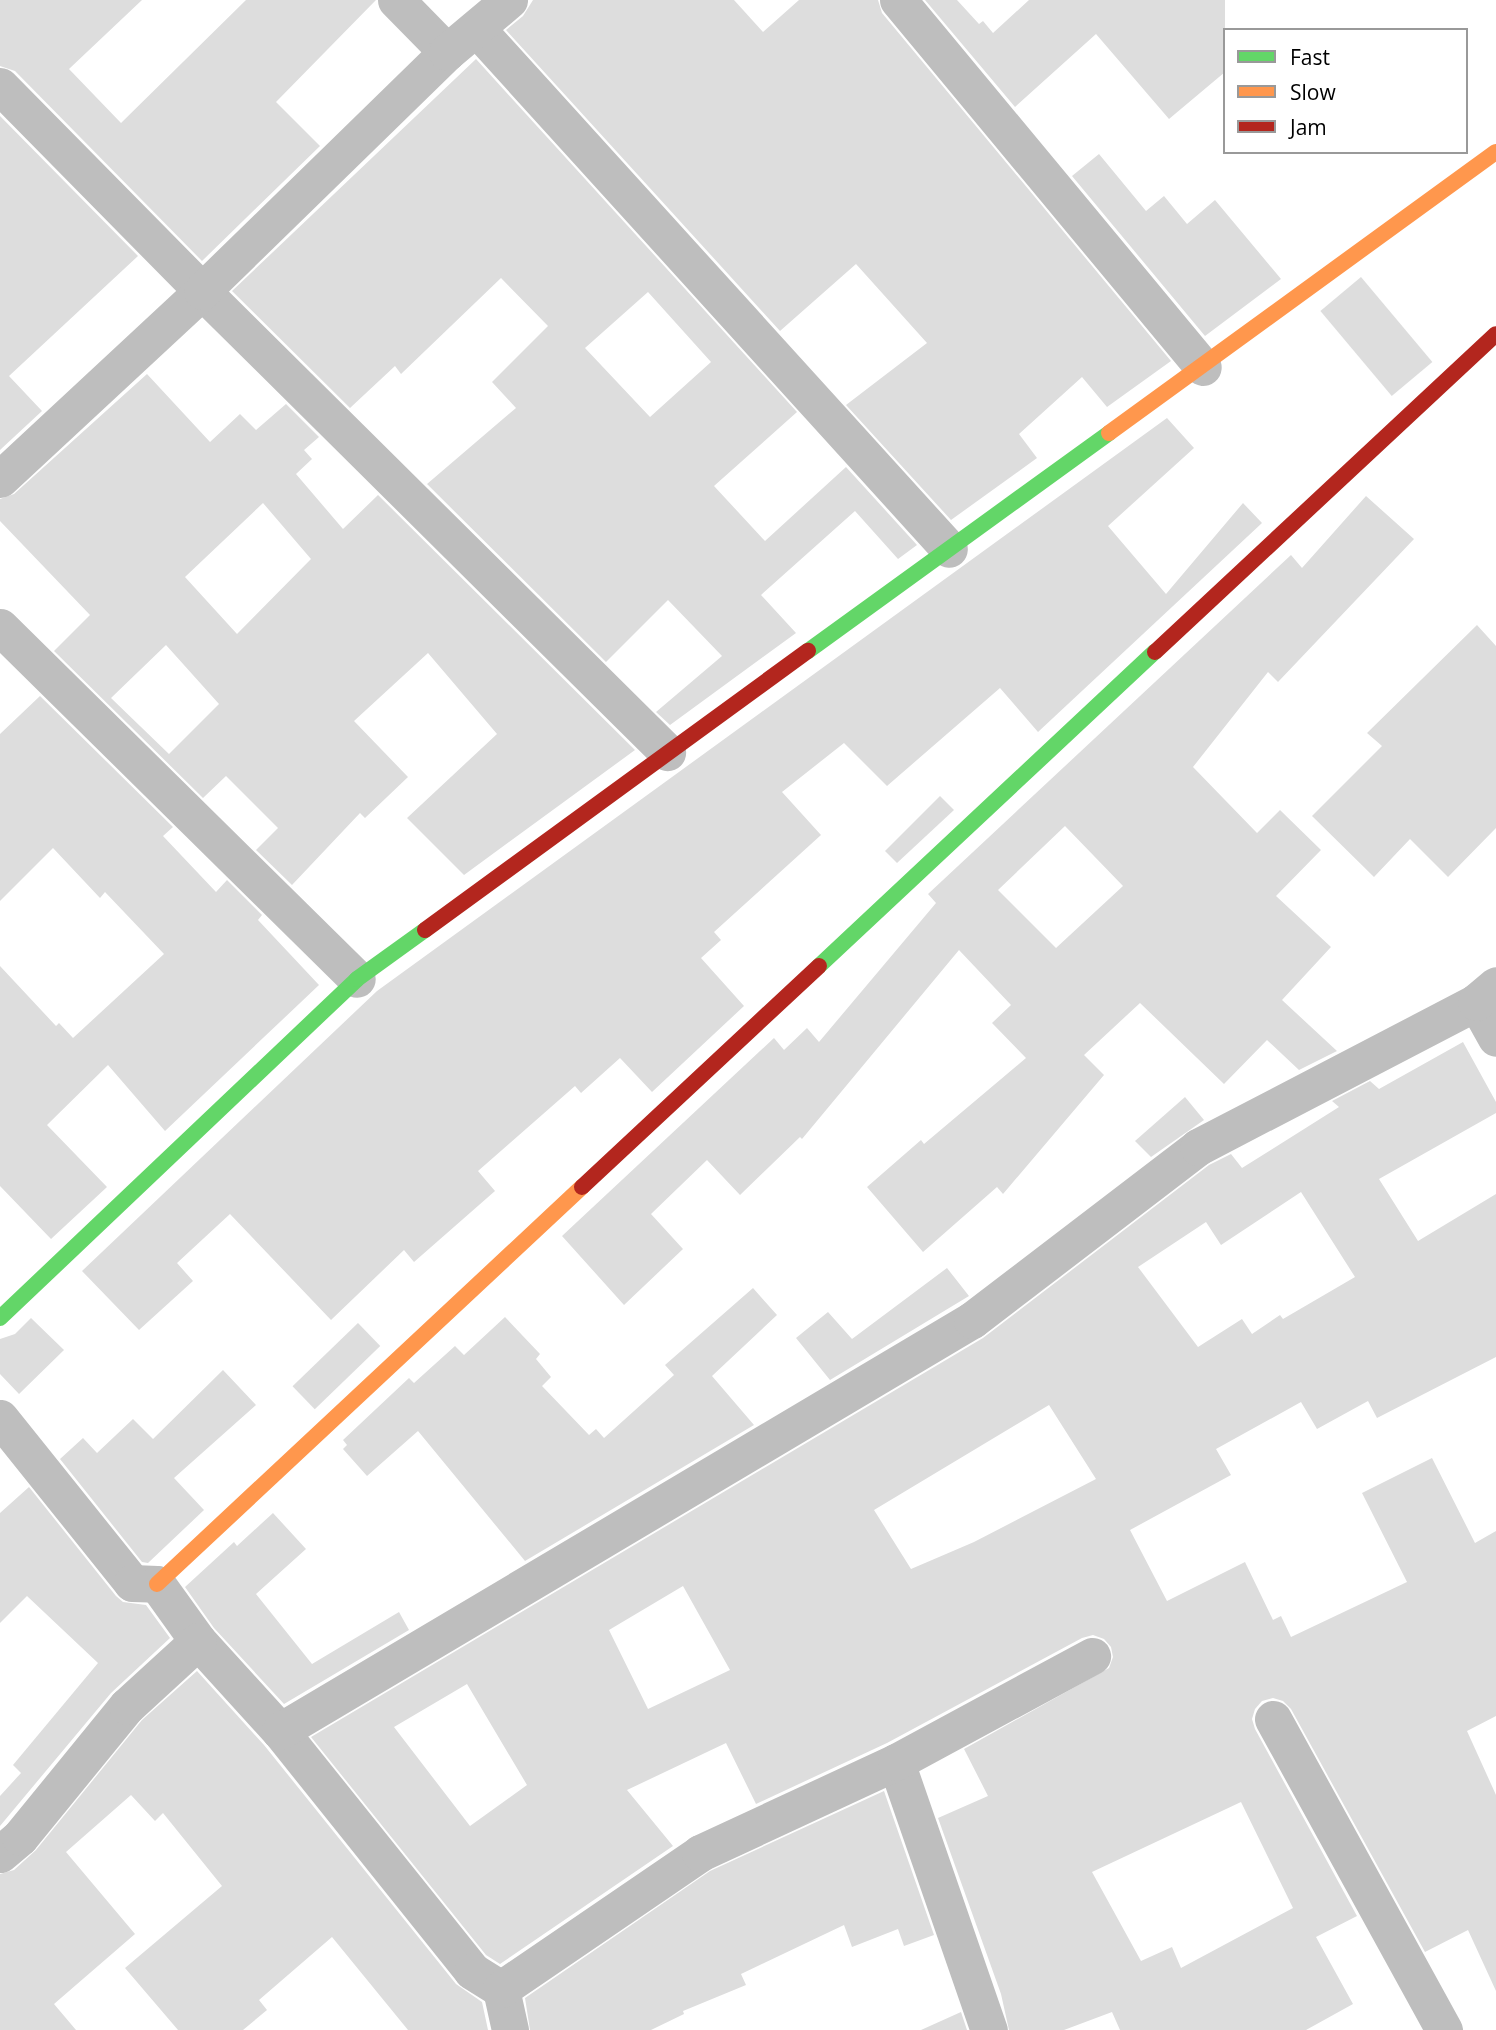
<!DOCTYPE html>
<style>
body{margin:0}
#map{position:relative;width:1496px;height:2030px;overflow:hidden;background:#fff;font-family:"Open Sans",sans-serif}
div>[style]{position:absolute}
.building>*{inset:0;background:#ddd;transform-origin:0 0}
.street>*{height:37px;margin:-18.5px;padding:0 18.5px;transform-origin:18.5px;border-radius:18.5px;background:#bebebe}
.fast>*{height:16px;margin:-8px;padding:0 8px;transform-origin:8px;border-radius:8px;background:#63d668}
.slow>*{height:16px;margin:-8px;padding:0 8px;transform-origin:8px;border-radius:8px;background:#ff974d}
.jam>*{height:16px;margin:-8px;padding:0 8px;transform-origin:8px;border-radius:8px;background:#b3261e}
span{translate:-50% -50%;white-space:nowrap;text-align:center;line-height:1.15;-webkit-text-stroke:7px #fff;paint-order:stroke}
.legend{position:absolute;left:1223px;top:28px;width:245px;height:126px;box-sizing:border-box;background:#fff;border:2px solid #999;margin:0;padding:9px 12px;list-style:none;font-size:21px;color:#000}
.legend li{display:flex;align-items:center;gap:14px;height:35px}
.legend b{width:35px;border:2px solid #999}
</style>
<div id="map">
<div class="building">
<i style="clip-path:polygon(0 0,142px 0,69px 69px,121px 123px,246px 0,376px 0,276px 102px,320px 146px,202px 261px,15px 71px,0 66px)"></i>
<i style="clip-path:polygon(533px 0,734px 0,763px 32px,799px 0,878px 0,882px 13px,1171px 361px,1107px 407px,1082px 377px,1019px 434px,1037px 458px,951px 520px,846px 405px,927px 343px,856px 264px,780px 331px,506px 30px,523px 16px)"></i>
<i style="clip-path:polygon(925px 0,957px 0,979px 24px,983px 21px,993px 33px,1029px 0,1225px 0,1225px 72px,1169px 119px,1096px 34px,1015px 107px)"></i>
<i style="clip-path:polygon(evenodd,476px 59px,797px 412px,714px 486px,765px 541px,846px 467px,917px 545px,898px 559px,855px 511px,761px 595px,796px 633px,670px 725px,656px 712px,722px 656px,668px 600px,606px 662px,427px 484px,516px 408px,492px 382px,548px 326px,501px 278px,401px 374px,395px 366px,350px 408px,232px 291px,476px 59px,648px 292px,711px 362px,650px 417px,585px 348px,648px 292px)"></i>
<i style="clip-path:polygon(0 116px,138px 256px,9px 376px,42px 411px,0 450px)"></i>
<i style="clip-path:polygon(1099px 154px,1146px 211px,1164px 196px,1187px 224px,1215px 200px,1281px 279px,1205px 336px,1072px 176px)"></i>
<i style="left:1361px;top:277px;width:111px;height:53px;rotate:50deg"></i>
<i style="clip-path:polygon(evenodd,147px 374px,210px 442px,240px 414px,256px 430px,286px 404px,319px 437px,304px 450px,312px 459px,296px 474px,343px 529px,378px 495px,635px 750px,464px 875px,407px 818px,497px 734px,428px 653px,354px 721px,408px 777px,365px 818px,360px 813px,292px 885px,256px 850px,278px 828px,226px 776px,203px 798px,54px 651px,90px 615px,0 521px,0 499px,14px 494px,147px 374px,263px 503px,311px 559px,237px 634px,185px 577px,263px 503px,147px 374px,166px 645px,219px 704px,169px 754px,111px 698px,166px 645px)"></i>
<i style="clip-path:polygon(1167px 418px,1194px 448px,1108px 526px,1166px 594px,1243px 503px,1262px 523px,1038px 732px,1000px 688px,887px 786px,844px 743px,782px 792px,821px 835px,714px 932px,721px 940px,701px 958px,744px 1006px,652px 1092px,620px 1058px,581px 1093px,575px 1086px,478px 1171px,495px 1191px,414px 1262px,404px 1250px,331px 1320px,230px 1214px,177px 1263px,193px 1281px,139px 1330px,82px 1271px,377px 991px)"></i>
<i style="clip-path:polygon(evenodd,1366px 496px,1414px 539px,1278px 682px,1268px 672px,1193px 767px,1257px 833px,1280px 810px,1321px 850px,1276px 896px,1331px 947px,1282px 1000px,1337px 1051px,1299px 1070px,1267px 1040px,1224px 1084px,1140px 1003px,1084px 1055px,1104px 1075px,1003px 1194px,997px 1187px,923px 1252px,867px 1187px,921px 1140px,924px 1144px,1026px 1058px,992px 1023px,1011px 1005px,959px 950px,802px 1139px,800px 1137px,740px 1195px,707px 1160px,651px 1214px,683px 1249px,624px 1305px,562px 1236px,774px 1038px,784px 1050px,807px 1028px,819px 1042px,936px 903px,928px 894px,1291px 555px,1302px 568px,1366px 496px,1065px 826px,1123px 886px,1056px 948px,998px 890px,1065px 826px)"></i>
<i style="clip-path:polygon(1477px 625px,1496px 646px,1496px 828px,1448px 877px,1410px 839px,1374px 877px,1312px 816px,1382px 746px,1367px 733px)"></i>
<i style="clip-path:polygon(40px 696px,173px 827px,163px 836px,216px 892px,227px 880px,262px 915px,258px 920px,319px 985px,165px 1131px,108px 1065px,47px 1125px,107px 1187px,51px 1239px,0 1186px,0 966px,56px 1026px,59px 1023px,73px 1038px,164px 954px,105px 892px,100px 898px,53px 848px,0 901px,0 734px)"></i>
<i style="clip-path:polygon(940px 796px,954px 810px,897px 863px,885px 851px)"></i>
<i style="clip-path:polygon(evenodd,1463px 1042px,1496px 1102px,1496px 1113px,1379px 1179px,1418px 1241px,1496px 1194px,1496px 1357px,1377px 1418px,1368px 1401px,1317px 1429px,1301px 1402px,1216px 1449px,1231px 1475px,1130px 1530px,1167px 1601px,1245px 1562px,1273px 1620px,1281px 1616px,1291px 1637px,1407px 1582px,1362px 1493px,1432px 1458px,1475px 1543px,1496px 1531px,1496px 1716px,1467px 1731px,1496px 1795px,1496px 1991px,1468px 1930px,1425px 1952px,1291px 1709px,1283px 1701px,1273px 1698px,1262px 1701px,1255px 1709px,1252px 1719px,1255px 1729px,1357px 1916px,1316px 1937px,1353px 2004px,1306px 2030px,1120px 2030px,1112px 2012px,1064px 2030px,1009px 2030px,1001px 1994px,938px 1818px,988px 1796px,964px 1749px,1109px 1668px,1113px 1657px,1111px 1647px,1104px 1639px,1093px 1635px,1082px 1638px,887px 1743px,756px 1804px,726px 1743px,627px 1790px,673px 1846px,500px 1964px,486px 1955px,311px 1737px,983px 1338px,1209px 1165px,1231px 1154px,1242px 1168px,1339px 1107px,1332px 1101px,1370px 1081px,1379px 1089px,1463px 1042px,1301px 1192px,1355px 1277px,1283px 1319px,1280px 1315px,1252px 1334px,1242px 1319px,1198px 1347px,1138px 1267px,1206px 1222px,1221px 1245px,1301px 1192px,1463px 1042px,1049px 1405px,1096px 1479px,974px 1542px,911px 1569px,874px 1510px,1049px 1405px,1463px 1042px,683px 1586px,730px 1670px,648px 1709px,609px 1630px,683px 1586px,1463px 1042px,467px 1684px,527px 1785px,470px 1826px,394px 1727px,467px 1684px,1463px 1042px,1241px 1802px,1293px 1908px,1181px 1968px,1172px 1947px,1141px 1961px,1092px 1872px,1241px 1802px)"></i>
<i style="clip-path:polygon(1185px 1097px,1204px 1120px,1151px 1157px,1135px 1141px)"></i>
<i style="clip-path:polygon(947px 1268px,969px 1296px,830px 1380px,796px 1338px,828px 1312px,852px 1339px)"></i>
<i style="clip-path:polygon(753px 1288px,777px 1315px,712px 1376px,754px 1425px,525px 1561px,418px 1431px,367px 1476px,343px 1449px,347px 1445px,343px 1440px,409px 1378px,414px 1383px,455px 1346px,464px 1355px,505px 1317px,540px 1354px,536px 1359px,551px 1377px,542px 1386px,589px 1435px,596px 1429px,604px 1438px,674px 1375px,665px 1365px)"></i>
<i style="clip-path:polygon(31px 1318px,64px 1350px,19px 1394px,0 1374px,0 1339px,15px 1334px)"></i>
<i style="left:358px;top:1323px;width:32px;height:91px;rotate:46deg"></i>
<i style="clip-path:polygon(223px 1370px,256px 1405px,174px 1478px,204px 1510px,148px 1563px,142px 1562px,60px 1459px,83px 1438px,97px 1453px,133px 1419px,153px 1439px)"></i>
<i style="clip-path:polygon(29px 1487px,116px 1596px,123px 1602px,146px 1605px,170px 1638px,111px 1693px,0 1826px,0 1796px,21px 1773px,13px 1765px,98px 1663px,27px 1596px,0 1623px,0 1513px)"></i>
<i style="clip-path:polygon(273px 1513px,306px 1549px,256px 1594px,312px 1664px,399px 1612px,409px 1630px,284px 1704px,214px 1628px,185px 1587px,234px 1542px,237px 1546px)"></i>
<i style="clip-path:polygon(197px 1671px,264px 1745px,456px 1984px,482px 2002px,488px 2030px,408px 2030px,332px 1937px,259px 2000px,267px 2010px,243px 2030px,178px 2030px,125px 1968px,222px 1886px,163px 1813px,155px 1821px,131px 1795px,66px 1852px,135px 1934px,54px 2004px,76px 2030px,0 2030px,0 1874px,14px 1870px,36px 1850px,142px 1720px)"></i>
<i style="clip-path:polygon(884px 1791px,934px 1935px,904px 1946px,898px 1929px,852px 1947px,844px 1925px,741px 1974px,746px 1985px,683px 2011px,684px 2014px,651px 2030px,530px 2030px,525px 1998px,710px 1871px)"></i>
<i style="clip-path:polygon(961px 2012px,967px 2030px,921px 2030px)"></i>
</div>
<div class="street">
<i style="left:396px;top:0;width:73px;rotate:45.6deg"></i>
<i style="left:898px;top:0;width:477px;rotate:50.3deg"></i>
<i style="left:477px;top:29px;width:702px;rotate:47.77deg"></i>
<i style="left:0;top:86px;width:288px;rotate:45.4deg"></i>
<i style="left:202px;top:291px;width:655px;rotate:44.75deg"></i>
<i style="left:0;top:479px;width:276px;rotate:-42.9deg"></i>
<i style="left:202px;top:291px;width:342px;rotate:-44.3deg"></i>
<i style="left:447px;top:52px;width:81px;rotate:-40deg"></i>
<i style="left:0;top:627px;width:501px;rotate:44.6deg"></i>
<i style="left:1476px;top:1002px;width:41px;rotate:60.9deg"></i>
<i style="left:0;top:1418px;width:211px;rotate:51.3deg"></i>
<i style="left:132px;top:1583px;width:25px;rotate:2deg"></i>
<i style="left:157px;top:1584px;width:70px;rotate:54.3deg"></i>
<i style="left:198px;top:1641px;width:122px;rotate:47.7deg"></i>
<i style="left:280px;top:1731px;width:307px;rotate:51.3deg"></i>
<i style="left:472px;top:1971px;width:34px;rotate:32deg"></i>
<i style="left:501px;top:1989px;width:42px;rotate:77.6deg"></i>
<i style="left:1273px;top:1719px;width:355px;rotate:61.2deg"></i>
<i style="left:280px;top:1731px;width:805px;rotate:-30.71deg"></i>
<i style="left:972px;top:1320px;width:285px;rotate:-37.4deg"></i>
<i style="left:1198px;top:1147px;width:314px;rotate:-27.5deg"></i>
<i style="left:1476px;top:1002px;width:26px;rotate:-40deg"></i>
<i style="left:896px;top:1762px;width:284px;rotate:70.9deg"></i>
<i style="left:0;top:1854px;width:26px;rotate:-40deg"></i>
<i style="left:20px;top:1837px;width:169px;rotate:-50.8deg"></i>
<i style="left:127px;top:1706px;width:96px;rotate:-42.5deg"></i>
<i style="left:501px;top:1989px;width:241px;rotate:-34.3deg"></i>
<i style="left:700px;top:1853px;width:216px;rotate:-24.9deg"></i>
<i style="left:896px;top:1762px;width:223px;rotate:-28.4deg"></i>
</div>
<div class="fast">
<i style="left:808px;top:651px;width:372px;rotate:-35.9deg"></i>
<i style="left:819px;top:966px;width:460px;rotate:-43.1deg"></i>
<i style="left:0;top:1318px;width:492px;rotate:-43.5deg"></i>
<i style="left:357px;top:979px;width:84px;rotate:-35.8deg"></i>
</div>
<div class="slow">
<i style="left:1109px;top:433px;width:478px;rotate:-36deg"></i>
<i style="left:157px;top:1584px;width:582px;rotate:-43.05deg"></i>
</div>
<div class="jam">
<i style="left:1155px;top:652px;width:466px;rotate:-43deg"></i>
<i style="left:425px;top:930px;width:474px;rotate:-36.1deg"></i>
<i style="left:582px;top:1187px;width:324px;rotate:-43deg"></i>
</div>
<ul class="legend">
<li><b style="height:9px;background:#63d668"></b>Fast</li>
<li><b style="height:9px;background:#ff974d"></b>Slow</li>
<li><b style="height:9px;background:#b3261e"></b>Jam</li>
</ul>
</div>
